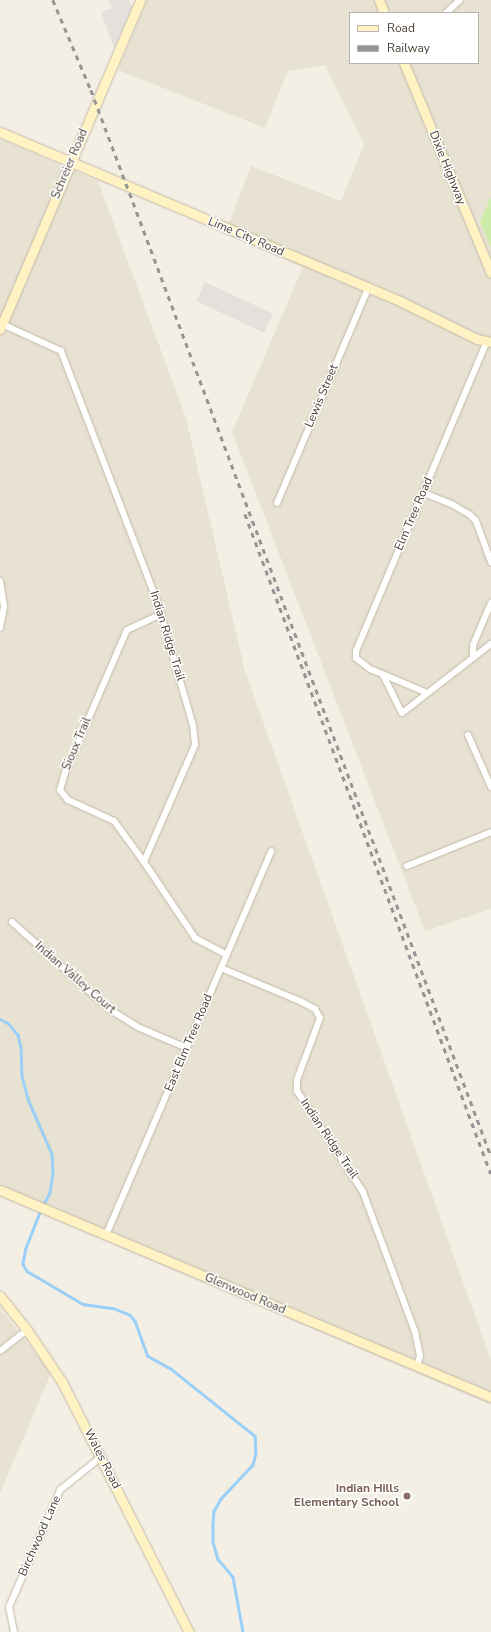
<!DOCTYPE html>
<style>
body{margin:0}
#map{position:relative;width:491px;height:1632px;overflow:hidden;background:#f4efe4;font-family:"Nunito Sans",sans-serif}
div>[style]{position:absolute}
.residential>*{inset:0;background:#e8e2d2}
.green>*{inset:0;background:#cdeca9}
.parking>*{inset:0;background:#e4e1dd;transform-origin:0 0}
.stream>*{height:2.5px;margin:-1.25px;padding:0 1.25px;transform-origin:1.25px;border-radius:1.25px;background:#9acff7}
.roads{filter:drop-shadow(0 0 1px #c3baa9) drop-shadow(0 0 1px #c3baa9)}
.street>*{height:6px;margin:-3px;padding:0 3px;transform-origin:3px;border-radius:3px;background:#fff}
.secondary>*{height:9px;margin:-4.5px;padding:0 4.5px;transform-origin:4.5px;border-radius:4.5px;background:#fff2c3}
.rail>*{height:2.5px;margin-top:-1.25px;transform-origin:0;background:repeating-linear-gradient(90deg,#959595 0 5px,transparent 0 10px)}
.dots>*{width:11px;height:11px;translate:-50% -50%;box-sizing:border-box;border:2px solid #fff;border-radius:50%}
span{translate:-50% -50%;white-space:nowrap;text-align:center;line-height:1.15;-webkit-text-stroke:3px #fff;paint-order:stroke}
.street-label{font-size:12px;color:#473f33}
.education-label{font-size:12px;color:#785e54;font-weight:700}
.right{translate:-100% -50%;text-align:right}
.legend{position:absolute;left:349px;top:12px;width:130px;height:52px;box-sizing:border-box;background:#fff;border:1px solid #b5b2ad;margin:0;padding:5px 7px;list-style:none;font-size:12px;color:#473f33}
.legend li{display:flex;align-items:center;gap:8px;height:20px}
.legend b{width:20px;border:1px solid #b5b2ad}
</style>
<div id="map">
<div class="residential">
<i style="clip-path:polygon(evenodd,147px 0,491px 0,491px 197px,480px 222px,491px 248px,491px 909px,425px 931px,232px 432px,303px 267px,225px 234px,251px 166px,341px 201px,364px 144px,325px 65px,288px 71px,265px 128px,118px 70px,147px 0,350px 13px,478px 13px,478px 63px,350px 63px,350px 13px)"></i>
<i style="clip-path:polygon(0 139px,98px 181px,186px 418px,245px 671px,491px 1360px,491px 1405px,0 1196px)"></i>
<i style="clip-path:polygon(0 1308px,51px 1373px,0 1493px)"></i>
</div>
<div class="green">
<i style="clip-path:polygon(491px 197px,491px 248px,480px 222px)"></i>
</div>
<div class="parking">
<i style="clip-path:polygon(109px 0,129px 0,132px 8px,114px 48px,101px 12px,112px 8px)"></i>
<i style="left:205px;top:282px;width:75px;height:21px;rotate:25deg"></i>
</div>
<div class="stream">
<i style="left:0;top:1019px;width:9px;rotate:27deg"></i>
<i style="left:8px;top:1023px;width:16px;rotate:50deg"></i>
<i style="left:18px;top:1035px;width:12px;rotate:76deg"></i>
<i style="left:21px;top:1047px;width:29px;rotate:88deg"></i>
<i style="left:22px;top:1076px;width:24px;rotate:75deg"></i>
<i style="left:28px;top:1099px;width:60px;rotate:66.4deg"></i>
<i style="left:52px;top:1154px;width:19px;rotate:87deg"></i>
<i style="left:53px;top:1173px;width:20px;rotate:99deg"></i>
<i style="left:50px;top:1193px;width:15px;rotate:118deg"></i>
<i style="left:41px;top:1210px;width:41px;rotate:111.5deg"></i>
<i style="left:26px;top:1248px;width:16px;rotate:101deg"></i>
<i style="left:23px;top:1264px;width:8px;rotate:60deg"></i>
<i style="left:27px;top:1271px;width:65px;rotate:30.5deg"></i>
<i style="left:83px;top:1304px;width:30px;rotate:8deg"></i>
<i style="left:113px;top:1308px;width:18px;rotate:22deg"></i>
<i style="left:130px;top:1315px;width:8px;rotate:50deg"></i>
<i style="left:135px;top:1321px;width:37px;rotate:70deg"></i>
<i style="left:148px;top:1356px;width:25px;rotate:29deg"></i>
<i style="left:170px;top:1368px;width:109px;rotate:38.7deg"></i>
<i style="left:255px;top:1436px;width:17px;rotate:87deg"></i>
<i style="left:256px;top:1453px;width:12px;rotate:104deg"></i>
<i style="left:253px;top:1465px;width:47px;rotate:133.3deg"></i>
<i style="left:221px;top:1499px;width:14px;rotate:120deg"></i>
<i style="left:214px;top:1511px;width:14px;rotate:94deg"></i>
<i style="left:213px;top:1525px;width:17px;rotate:90deg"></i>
<i style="left:213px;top:1542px;width:18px;rotate:74deg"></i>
<i style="left:218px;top:1559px;width:23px;rotate:50deg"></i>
<i style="left:233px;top:1577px;width:56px;rotate:79.7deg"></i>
</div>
<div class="roads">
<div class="street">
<i style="left:446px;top:13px;width:19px;rotate:-43deg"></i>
<i style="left:2px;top:324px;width:65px;rotate:24.6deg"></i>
<i style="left:61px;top:351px;width:265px;rotate:69deg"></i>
<i style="left:156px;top:598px;width:132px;rotate:73.8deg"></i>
<i style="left:193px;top:725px;width:20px;rotate:84deg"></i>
<i style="left:195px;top:745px;width:128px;rotate:113.6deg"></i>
<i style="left:144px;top:862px;width:92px;rotate:56.1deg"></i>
<i style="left:195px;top:938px;width:36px;rotate:28deg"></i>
<i style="left:424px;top:493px;width:31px;rotate:22deg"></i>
<i style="left:453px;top:505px;width:20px;rotate:30deg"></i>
<i style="left:470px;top:515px;width:8px;rotate:45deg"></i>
<i style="left:476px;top:521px;width:44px;rotate:69.9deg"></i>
<i style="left:277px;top:503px;width:233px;rotate:-67deg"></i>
<i style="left:0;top:581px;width:26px;rotate:81deg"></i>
<i style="left:4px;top:607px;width:21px;rotate:101deg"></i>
<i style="left:473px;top:657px;width:12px;rotate:-90deg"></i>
<i style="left:473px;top:645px;width:46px;rotate:-66.8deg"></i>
<i style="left:383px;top:675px;width:42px;rotate:63.4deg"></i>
<i style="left:402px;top:713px;width:113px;rotate:-37.8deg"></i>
<i style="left:425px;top:692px;width:60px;rotate:-157.3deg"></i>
<i style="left:370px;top:669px;width:18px;rotate:-142deg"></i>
<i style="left:356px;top:658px;width:7px;rotate:-90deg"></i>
<i style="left:356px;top:651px;width:337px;rotate:-67.1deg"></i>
<i style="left:468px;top:735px;width:57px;rotate:66.1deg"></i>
<i style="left:144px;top:862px;width:51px;rotate:-126.2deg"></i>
<i style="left:114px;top:821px;width:51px;rotate:-155.5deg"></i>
<i style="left:68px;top:800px;width:13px;rotate:-129deg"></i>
<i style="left:60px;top:790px;width:18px;rotate:-74deg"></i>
<i style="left:65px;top:773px;width:156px;rotate:-66.6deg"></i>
<i style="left:127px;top:630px;width:38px;rotate:-25deg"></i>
<i style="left:407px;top:866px;width:91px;rotate:-22deg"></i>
<i style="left:12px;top:922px;width:130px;rotate:41.9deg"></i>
<i style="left:109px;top:1009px;width:36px;rotate:32deg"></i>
<i style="left:140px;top:1028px;width:51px;rotate:23.1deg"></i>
<i style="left:221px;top:968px;width:86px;rotate:22.7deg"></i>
<i style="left:300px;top:1001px;width:17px;rotate:28deg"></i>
<i style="left:315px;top:1009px;width:10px;rotate:61deg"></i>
<i style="left:320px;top:1018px;width:66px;rotate:110.4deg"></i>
<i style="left:297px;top:1080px;width:11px;rotate:90deg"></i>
<i style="left:297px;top:1091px;width:121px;rotate:56.8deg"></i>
<i style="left:363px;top:1192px;width:149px;rotate:69.6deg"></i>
<i style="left:415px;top:1332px;width:25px;rotate:78deg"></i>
<i style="left:420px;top:1356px;width:10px;rotate:107deg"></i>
<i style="left:106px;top:1235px;width:418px;rotate:-66.7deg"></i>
<i style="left:0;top:1351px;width:34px;rotate:-38deg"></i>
<i style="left:14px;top:1632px;width:25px;rotate:-101deg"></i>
<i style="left:9px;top:1607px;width:128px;rotate:-66.4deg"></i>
<i style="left:60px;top:1490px;width:53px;rotate:-38.8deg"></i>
</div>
<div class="secondary">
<i style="left:379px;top:0;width:14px;rotate:69deg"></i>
<i style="left:404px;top:63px;width:227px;rotate:67.5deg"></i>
<i style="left:0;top:132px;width:436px;rotate:22.9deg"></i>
<i style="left:402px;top:302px;width:84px;rotate:26.3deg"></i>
<i style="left:477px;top:339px;width:14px;rotate:12deg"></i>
<i style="left:0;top:329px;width:358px;rotate:-66.9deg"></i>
<i style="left:0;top:1190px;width:533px;rotate:22.86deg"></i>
<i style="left:0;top:1296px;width:43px;rotate:51.5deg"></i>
<i style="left:27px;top:1330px;width:63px;rotate:56.1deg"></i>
<i style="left:62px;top:1382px;width:280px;rotate:63.1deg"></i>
</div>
</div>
<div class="rail">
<i style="left:53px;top:0;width:98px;rotate:67.1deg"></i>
<i style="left:91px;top:90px;width:1139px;rotate:69.43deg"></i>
<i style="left:245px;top:514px;width:704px;rotate:69.56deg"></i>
</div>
<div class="dots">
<i style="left:407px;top:1496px;background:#8d6e63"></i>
</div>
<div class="street-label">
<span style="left:70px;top:164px;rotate:-67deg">Schreier Road</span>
<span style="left:447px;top:168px;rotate:68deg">Dixie Highway</span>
<span style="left:246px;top:237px;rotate:23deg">Lime City Road</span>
<span style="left:322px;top:396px;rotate:-67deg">Lewis Street</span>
<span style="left:414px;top:514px;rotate:-67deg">Elm Tree Road</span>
<span style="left:167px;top:636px;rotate:73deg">Indian Ridge Trail</span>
<span style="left:77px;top:744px;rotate:-67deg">Sioux Trail</span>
<span style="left:75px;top:978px;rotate:41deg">Indian Valley Court</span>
<span style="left:189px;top:1043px;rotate:-67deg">East Elm Tree Road</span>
<span style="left:329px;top:1139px;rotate:56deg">Indian Ridge Trail</span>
<span style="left:245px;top:1294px;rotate:23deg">Glenwood Road</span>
<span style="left:102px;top:1459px;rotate:63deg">Wales Road</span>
<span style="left:40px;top:1536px;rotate:-66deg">Birchwood Lane</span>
</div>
<div class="education-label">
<span class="right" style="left:399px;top:1496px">Indian Hills<br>Elementary School</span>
</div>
<ul class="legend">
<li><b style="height:5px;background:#fff2c3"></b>Road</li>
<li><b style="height:5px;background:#959595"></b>Railway</li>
</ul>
</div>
